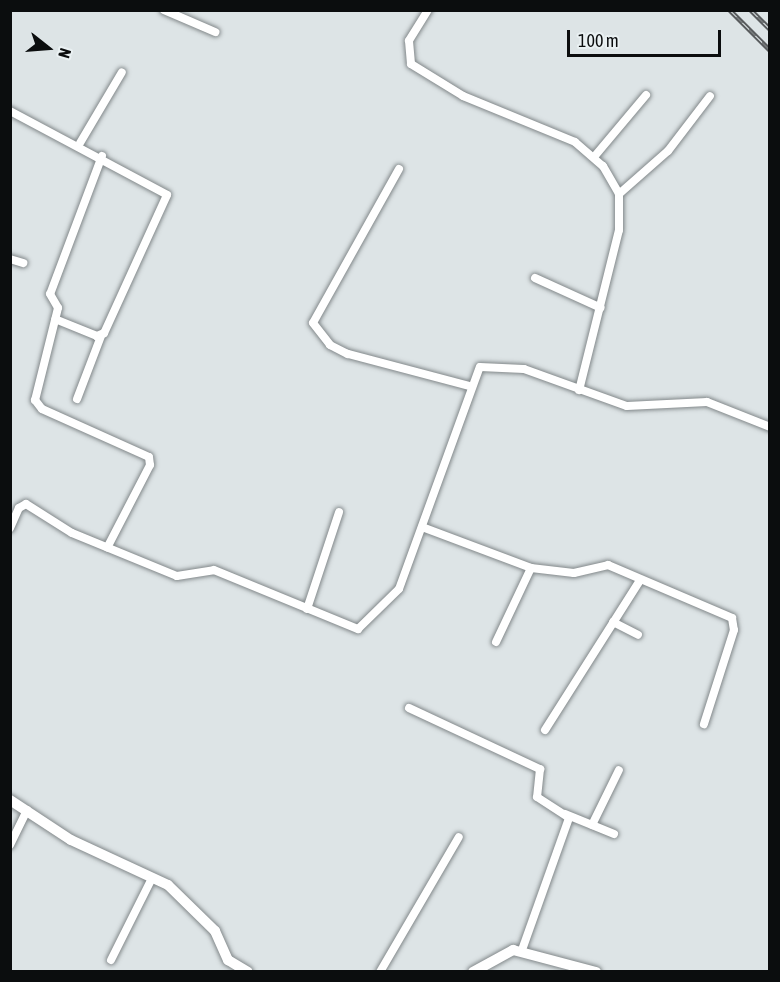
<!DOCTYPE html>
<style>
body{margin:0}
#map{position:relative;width:780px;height:982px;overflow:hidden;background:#dde4e6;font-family:"Asap Condensed",sans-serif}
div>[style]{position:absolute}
.roads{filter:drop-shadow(0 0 2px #82888a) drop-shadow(0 0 2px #82888a)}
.minor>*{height:8px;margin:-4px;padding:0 4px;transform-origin:4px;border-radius:4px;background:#fff}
.tertiary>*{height:10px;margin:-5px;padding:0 5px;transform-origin:5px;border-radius:5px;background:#fff}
.rail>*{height:5px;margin-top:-2.5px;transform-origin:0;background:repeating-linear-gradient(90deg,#eaf1f3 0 9px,#585b5d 0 18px);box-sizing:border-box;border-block:2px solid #585b5d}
span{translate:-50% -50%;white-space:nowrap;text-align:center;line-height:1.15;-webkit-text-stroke:6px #eaf1f3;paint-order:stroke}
.frame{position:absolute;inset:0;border:12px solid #0b0d0e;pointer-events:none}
.north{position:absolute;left:18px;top:18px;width:60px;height:60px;-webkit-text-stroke:4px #eaf1f3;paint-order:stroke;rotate:107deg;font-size:16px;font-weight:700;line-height:24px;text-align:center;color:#0b0d0e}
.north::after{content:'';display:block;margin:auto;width:21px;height:27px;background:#0b0d0e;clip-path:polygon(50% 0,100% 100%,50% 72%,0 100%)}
.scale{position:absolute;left:567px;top:30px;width:154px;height:27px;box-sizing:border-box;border:3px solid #0b0d0e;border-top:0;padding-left:8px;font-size:18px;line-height:21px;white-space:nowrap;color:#0b0d0e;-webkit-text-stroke:4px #eaf1f3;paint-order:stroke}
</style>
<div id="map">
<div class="roads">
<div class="minor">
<i style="left:164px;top:10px;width:56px;rotate:23.3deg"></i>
<i style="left:428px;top:10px;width:36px;rotate:122deg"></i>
<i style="left:409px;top:41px;width:23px;rotate:85deg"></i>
<i style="left:411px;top:64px;width:61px;rotate:31.6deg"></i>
<i style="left:463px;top:96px;width:121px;rotate:22.3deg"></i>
<i style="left:575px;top:142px;width:37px;rotate:41deg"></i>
<i style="left:603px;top:166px;width:32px;rotate:60deg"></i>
<i style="left:619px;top:194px;width:36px;rotate:90deg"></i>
<i style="left:619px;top:230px;width:165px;rotate:104deg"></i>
<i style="left:10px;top:111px;width:178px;rotate:28.1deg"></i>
<i style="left:167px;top:195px;width:152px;rotate:114.5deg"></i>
<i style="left:104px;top:333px;width:8px;rotate:157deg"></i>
<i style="left:97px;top:336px;width:45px;rotate:-158deg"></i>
<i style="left:80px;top:143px;width:82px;rotate:-59.4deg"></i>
<i style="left:102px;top:156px;width:147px;rotate:110.6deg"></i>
<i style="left:50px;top:294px;width:16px;rotate:60deg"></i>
<i style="left:58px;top:308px;width:95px;rotate:104deg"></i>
<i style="left:35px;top:400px;width:11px;rotate:52deg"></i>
<i style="left:42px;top:409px;width:117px;rotate:24.2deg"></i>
<i style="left:149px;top:457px;width:8px;rotate:83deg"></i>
<i style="left:150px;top:465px;width:93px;rotate:117.4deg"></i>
<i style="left:594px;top:157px;width:81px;rotate:-50deg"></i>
<i style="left:399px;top:169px;width:176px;rotate:119.2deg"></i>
<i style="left:313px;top:323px;width:28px;rotate:52deg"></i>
<i style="left:330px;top:345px;width:20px;rotate:27deg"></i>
<i style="left:348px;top:354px;width:125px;rotate:14.8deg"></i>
<i style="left:619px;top:194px;width:65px;rotate:-41.3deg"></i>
<i style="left:668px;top:151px;width:69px;rotate:-52.6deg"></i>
<i style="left:10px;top:259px;width:14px;rotate:17deg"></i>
<i style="left:535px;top:278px;width:72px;rotate:24.4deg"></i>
<i style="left:77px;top:399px;width:67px;rotate:-69.1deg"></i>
<i style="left:422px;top:527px;width:116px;rotate:20.6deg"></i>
<i style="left:531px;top:568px;width:43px;rotate:6.6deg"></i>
<i style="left:574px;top:573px;width:35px;rotate:-13deg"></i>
<i style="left:608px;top:565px;width:135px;rotate:23.1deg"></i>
<i style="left:732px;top:618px;width:12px;rotate:81deg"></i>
<i style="left:734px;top:630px;width:99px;rotate:107.7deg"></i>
<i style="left:10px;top:528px;width:22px;rotate:-66deg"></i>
<i style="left:19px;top:508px;width:8px;rotate:-30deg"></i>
<i style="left:26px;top:504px;width:54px;rotate:32.2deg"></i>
<i style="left:72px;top:533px;width:113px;rotate:22.3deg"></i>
<i style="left:177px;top:576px;width:37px;rotate:-9deg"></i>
<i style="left:214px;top:570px;width:156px;rotate:22.3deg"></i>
<i style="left:358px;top:629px;width:57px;rotate:-44.3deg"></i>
<i style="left:399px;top:589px;width:236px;rotate:-70deg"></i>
<i style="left:480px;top:367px;width:44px;rotate:2.6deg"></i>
<i style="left:524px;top:369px;width:109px;rotate:19.8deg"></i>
<i style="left:627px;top:406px;width:80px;rotate:-2.9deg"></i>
<i style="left:707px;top:402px;width:68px;rotate:21.6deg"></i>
<i style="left:307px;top:609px;width:102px;rotate:-71.7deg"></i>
<i style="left:613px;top:622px;width:28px;rotate:27deg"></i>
<i style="left:496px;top:642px;width:82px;rotate:-64.7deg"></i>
<i style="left:409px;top:708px;width:145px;rotate:25deg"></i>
<i style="left:540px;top:769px;width:28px;rotate:96deg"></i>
<i style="left:537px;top:797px;width:38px;rotate:33deg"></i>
<i style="left:569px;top:818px;width:140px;rotate:109.6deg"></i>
<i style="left:545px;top:730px;width:175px;rotate:-57.6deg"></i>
<i style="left:565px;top:814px;width:53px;rotate:22.2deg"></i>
<i style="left:592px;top:825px;width:61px;rotate:-63.9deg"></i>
<i style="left:10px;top:845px;width:39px;rotate:-64deg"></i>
<i style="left:111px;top:960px;width:92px;rotate:-63.4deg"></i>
<i style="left:380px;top:972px;width:156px;rotate:-59.7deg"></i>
</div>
<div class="tertiary">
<i style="left:10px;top:800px;width:73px;rotate:33.3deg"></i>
<i style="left:71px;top:840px;width:107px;rotate:24.9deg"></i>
<i style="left:168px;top:885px;width:66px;rotate:44.4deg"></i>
<i style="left:215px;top:931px;width:32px;rotate:66deg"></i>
<i style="left:228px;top:960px;width:23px;rotate:31deg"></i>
<i style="left:473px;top:972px;width:46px;rotate:-28.8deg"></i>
<i style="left:513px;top:950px;width:86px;rotate:14.8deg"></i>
</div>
</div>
<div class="rail">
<i style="left:730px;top:10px;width:57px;rotate:45deg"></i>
<i style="left:751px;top:10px;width:27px;rotate:45deg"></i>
</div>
<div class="frame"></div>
<div class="north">N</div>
<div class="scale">100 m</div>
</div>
